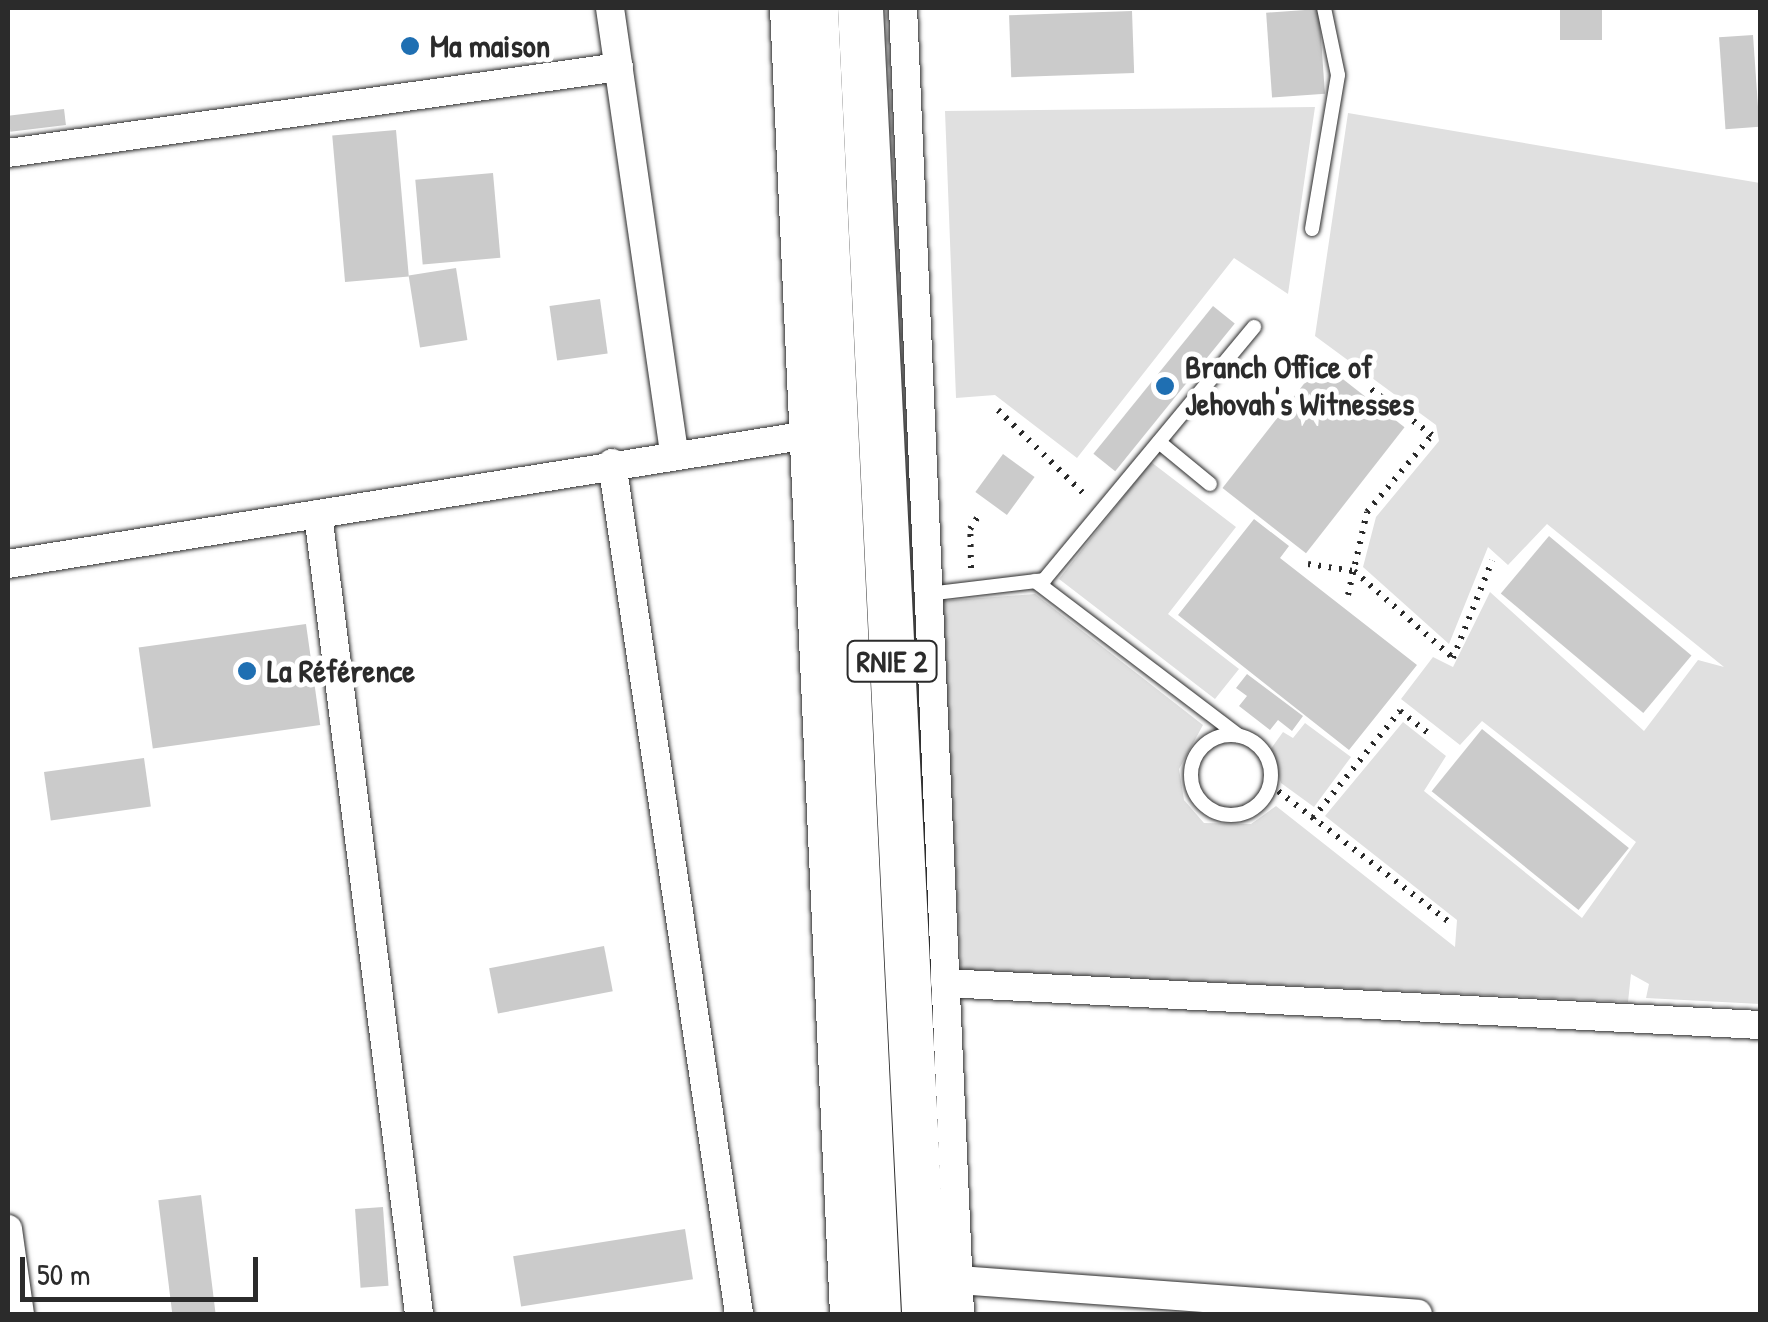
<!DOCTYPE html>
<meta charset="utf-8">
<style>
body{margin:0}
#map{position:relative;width:1768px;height:1322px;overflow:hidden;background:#fff;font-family:"Patrick Hand",sans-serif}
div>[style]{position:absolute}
.green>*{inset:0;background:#e0e0e0}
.building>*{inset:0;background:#cbcbcb;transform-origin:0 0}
.path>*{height:6px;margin-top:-3px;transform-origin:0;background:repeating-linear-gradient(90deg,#2b2b2b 0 2.5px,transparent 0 10.5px)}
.roads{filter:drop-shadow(0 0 2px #2b2b2b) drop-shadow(0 0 2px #2b2b2b)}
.service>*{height:14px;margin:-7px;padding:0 7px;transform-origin:7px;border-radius:7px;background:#fff}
.service>.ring{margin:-7px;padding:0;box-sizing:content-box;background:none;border:14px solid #fff;border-radius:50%}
.minor>*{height:28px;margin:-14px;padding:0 14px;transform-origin:14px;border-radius:14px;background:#fff}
.trunk>*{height:45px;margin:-22.5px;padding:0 22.5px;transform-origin:22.5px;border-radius:22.5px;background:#fff}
.dots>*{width:28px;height:28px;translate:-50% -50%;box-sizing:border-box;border:5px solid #fff;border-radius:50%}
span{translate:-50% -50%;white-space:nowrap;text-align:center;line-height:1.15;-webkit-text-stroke:10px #fff;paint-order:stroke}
.shield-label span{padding:2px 8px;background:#fff;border:2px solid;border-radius:8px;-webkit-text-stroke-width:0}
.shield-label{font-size:30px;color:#2b2b2b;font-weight:700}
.poi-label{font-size:32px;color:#2b2b2b;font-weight:700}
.left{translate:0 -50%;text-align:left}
.frame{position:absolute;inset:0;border:10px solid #2b2b2b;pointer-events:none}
.scale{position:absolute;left:20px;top:1257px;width:238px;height:45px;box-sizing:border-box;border:5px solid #2b2b2b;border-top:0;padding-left:12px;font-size:30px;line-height:35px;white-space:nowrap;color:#2b2b2b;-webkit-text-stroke:8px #fff;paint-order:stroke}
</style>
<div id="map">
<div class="green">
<i style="clip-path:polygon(1315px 107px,1288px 294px,1234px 258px,1077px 458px,995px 395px,956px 398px,945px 111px)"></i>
<i style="clip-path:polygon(1348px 113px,1760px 183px,1760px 1004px,1646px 998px,1649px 984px,1631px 974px,1628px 1002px,961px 970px,940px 601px,1035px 594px,1203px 725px,1179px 769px,1184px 800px,1204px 823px,1251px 824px,1276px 806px,1455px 947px,1457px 920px,1325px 816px,1403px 722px,1446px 756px,1424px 791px,1582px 918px,1636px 842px,1482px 721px,1460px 745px,1401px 699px,1433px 657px,1453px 667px,1490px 592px,1644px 731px,1698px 660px,1724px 667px,1547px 524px,1508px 565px,1488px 547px,1449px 644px,1363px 567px,1376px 517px,1439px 441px,1436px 425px,1315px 336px)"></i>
<i style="clip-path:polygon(1151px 462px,1236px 527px,1168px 614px,1239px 669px,1215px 699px,1059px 579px)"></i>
<i style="clip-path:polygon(1305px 723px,1351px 757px,1314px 807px,1281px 783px,1270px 750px,1283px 732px,1293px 738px)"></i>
</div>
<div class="building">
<i style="left:1560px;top:8px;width:42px;height:32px"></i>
<i style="left:1319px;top:9px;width:85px;height:53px;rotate:86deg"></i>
<i style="left:1132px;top:11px;width:62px;height:123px;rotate:88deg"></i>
<i style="left:1753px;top:35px;width:92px;height:34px;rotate:86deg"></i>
<i style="left:64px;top:109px;width:16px;height:56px;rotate:83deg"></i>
<i style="left:396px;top:130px;width:147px;height:64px;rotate:85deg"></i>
<i style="left:493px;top:173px;width:85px;height:78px;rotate:85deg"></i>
<i style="left:456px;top:268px;width:73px;height:48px;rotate:81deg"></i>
<i style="left:600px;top:299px;width:55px;height:51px;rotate:82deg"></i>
<i style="left:1213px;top:306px;width:28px;height:190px;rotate:39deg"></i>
<i style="left:1321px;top:362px;width:106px;height:160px;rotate:38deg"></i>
<i style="left:1003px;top:454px;width:39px;height:47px;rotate:36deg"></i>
<i style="clip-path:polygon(1254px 519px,1289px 546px,1280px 558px,1417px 665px,1349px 750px,1178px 615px)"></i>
<i style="left:1549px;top:536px;width:186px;height:75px;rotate:40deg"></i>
<i style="left:306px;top:624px;width:102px;height:169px;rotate:82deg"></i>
<i style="clip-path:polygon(1247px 674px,1303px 716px,1292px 731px,1278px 720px,1270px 730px,1239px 706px,1247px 696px,1236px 688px)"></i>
<i style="left:1482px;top:729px;width:189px;height:80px;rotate:39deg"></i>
<i style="left:144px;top:758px;width:49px;height:101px;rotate:82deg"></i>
<i style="left:604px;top:946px;width:46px;height:117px;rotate:79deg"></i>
<i style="left:201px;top:1195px;width:120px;height:43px;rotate:83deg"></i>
<i style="left:383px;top:1207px;width:79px;height:28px;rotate:86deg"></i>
<i style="left:685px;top:1229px;width:51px;height:174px;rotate:81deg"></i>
</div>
<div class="path">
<i style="left:998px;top:410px;width:123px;rotate:44.3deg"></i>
<i style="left:1308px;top:564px;width:47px;rotate:8.7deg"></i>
<i style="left:1354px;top:571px;width:132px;rotate:41.3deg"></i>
<i style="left:1453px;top:658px;width:105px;rotate:-68.1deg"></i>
<i style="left:971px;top:568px;width:39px;rotate:-91deg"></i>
<i style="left:970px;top:529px;width:20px;rotate:-57deg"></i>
<i style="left:1348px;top:595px;width:85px;rotate:-77.1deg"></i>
<i style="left:1367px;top:512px;width:101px;rotate:-49.8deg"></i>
<i style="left:1432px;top:435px;width:80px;rotate:-143.1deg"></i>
<i style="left:1270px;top:785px;width:224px;rotate:37.4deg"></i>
<i style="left:1313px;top:818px;width:138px;rotate:-50.9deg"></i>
<i style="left:1400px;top:711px;width:36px;rotate:38deg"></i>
</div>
<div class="roads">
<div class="service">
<i style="left:1312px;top:229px;width:156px;rotate:-80.4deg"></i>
<i style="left:1338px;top:75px;width:68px;rotate:-101.8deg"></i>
<i style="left:1159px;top:442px;width:66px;rotate:39.5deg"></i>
<i style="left:1035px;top:581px;width:256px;rotate:37.2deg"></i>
<i style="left:927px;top:594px;width:118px;rotate:-6.8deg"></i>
<i style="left:1044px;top:580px;width:329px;rotate:-50.3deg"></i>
<i class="ring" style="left:1191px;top:735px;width:66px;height:66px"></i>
</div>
<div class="minor">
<i style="left:610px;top:8px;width:450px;rotate:81.8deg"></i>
<i style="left:784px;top:8px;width:1307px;rotate:87.37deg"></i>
<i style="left:903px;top:8px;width:1307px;rotate:87.5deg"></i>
<i style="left:8px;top:153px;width:617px;rotate:-8.01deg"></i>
<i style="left:612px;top:463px;width:860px;rotate:81.51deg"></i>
<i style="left:318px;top:514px;width:806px;rotate:82.8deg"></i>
<i style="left:8px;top:564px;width:822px;rotate:-9.16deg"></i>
<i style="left:945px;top:983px;width:816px;rotate:2.95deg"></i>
<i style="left:8px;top:1229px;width:86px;rotate:82deg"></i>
<i style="left:959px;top:1280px;width:460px;rotate:4.2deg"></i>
</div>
<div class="trunk">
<i style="left:815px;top:8px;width:1308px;rotate:87.24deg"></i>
<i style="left:860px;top:8px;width:1308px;rotate:87.19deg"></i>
</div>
</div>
<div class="dots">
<i style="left:410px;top:46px;background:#1f6fb2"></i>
<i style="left:1165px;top:386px;background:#1f6fb2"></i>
<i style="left:247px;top:671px;background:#1f6fb2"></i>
</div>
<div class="shield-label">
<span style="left:892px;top:661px">RNIE 2</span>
</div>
<div class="poi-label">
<span class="left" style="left:430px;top:46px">Ma maison</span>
<span class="left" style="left:1185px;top:386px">Branch Office of<br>Jehovah's Witnesses</span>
<span class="left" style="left:267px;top:671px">La Référence</span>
</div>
<div class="frame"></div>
<div class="scale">50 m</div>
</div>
